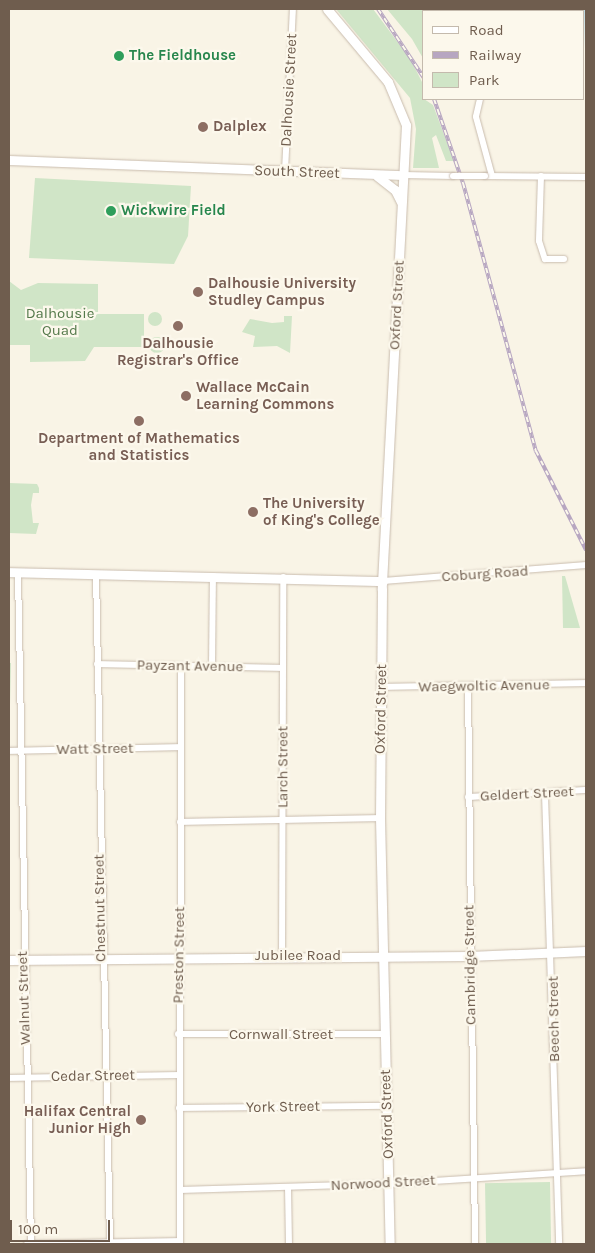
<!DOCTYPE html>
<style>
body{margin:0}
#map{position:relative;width:595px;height:1253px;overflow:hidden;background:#f9f4e6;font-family:Karla,sans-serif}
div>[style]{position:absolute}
.green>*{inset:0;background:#d0e5c7;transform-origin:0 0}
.round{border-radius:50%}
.water>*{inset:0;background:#bdd8e0}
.roads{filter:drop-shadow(0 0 1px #c9bcae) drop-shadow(0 0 1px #c9bcae)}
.street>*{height:6px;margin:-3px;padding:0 3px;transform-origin:3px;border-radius:3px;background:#fff}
.secondary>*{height:9px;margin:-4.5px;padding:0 4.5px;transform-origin:4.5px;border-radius:4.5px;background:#fff}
.rail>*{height:4px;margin-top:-2px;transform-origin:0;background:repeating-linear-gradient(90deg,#fcf8ec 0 5.5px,#b7a6c1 0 11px);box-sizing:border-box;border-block:1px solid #b7a6c1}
.bridges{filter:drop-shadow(0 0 1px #c9bcae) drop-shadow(0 0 1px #c9bcae)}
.street-bridge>*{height:6px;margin:-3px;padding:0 3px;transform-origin:3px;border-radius:3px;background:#fff}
.dots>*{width:14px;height:14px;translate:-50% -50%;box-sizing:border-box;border:2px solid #fcf8ec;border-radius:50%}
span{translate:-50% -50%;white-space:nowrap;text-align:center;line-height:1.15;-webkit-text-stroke:4.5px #fcf8ec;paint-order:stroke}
.leisure-label{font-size:15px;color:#27864d;font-weight:700}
.left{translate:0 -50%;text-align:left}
.street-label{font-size:15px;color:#6f5d4e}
.education-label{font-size:15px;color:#785e54;font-weight:700}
.right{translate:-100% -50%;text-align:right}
.park-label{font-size:15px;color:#54794b}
.frame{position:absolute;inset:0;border:10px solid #6f5d4e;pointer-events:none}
.legend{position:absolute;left:422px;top:10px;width:162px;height:90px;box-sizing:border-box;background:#fcf8ec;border:1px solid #c4baad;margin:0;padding:6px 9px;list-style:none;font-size:15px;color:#6f5d4e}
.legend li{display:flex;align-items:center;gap:10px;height:25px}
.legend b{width:25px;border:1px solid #c4baad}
.scale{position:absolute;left:10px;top:1220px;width:100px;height:22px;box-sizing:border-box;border:2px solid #6f5d4e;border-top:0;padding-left:6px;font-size:15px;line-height:18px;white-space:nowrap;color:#6f5d4e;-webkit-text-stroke:4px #fcf8ec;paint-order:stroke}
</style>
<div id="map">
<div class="green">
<i style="clip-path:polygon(336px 9px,373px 9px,385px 25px,411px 60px,424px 86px,424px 99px,433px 105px,454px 161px,446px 161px,436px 135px,432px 138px,439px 168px,413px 168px,416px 129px,410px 98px)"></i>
<i style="clip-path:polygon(387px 9px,426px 9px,424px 60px,412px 39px)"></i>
<i style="clip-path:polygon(35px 178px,191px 186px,188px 236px,174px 264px,29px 258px)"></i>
<i style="clip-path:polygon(9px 281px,21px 290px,38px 283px,98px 284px,98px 314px,144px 314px,144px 347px,94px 347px,85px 361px,30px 362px,30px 345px,9px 345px)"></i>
<i class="round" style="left:148px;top:312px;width:14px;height:14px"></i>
<i style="clip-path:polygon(284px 316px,292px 316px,290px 353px,277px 346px,253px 347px,255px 336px,242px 332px,250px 319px,272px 323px,284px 322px)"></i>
<i class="round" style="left:149px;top:337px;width:16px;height:16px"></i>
<i style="clip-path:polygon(9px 483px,37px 484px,39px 488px,39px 493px,33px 493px,31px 505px,33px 523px,39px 523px,36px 534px,9px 533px)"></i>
<i style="clip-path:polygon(562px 576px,565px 576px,580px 628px,563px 628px)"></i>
<i style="clip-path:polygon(9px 663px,11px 663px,9px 746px)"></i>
<i style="left:550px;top:1182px;width:62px;height:65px;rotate:89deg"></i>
</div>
<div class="water">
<i style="clip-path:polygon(529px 9px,586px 9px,586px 88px,584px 11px)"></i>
</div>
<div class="roads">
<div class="street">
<i style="left:463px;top:9px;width:3px;rotate:45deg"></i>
<i style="left:480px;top:99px;width:18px;rotate:103deg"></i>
<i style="left:476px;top:117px;width:61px;rotate:74.8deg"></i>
<i style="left:285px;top:171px;width:162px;rotate:-87.2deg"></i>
<i style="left:403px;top:175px;width:50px;rotate:1.1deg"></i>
<i style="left:485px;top:176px;width:101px;rotate:0.6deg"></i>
<i style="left:541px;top:176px;width:65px;rotate:91.8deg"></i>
<i style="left:539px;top:241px;width:19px;rotate:72deg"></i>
<i style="left:545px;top:259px;width:19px"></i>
<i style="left:18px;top:573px;width:671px;rotate:88.89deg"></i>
<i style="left:96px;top:574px;width:668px;rotate:88.8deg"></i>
<i style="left:383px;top:581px;width:204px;rotate:-4.5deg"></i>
<i style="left:97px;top:664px;width:186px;rotate:1.2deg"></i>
<i style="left:212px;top:666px;width:90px;rotate:-89.4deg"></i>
<i style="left:468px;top:686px;width:558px;rotate:89.28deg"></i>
<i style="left:381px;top:687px;width:205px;rotate:-1.1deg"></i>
<i style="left:9px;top:751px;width:172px;rotate:-1.3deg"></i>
<i style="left:545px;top:794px;width:450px;rotate:88.2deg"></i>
<i style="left:468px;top:797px;width:118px;rotate:-3.4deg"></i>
<i style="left:180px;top:822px;width:200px;rotate:-1.1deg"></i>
<i style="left:282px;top:956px;width:379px;rotate:-89.8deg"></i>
<i style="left:178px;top:1034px;width:207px"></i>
<i style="left:9px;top:1078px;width:168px;rotate:-1deg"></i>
<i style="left:179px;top:1108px;width:208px;rotate:-0.6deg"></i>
<i style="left:288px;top:1187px;width:57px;rotate:89deg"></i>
<i style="left:180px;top:1190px;width:207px;rotate:-1.7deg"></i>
<i style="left:387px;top:1184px;width:199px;rotate:-3.7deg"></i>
<i style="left:27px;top:1244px;width:153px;rotate:-1.1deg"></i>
<i style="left:180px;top:1244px;width:578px;rotate:-89.9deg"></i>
</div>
<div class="secondary">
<i style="left:327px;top:9px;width:95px;rotate:50.1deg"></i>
<i style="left:388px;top:82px;width:47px;rotate:67.3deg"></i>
<i style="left:406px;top:125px;width:465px;rotate:93deg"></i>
<i style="left:382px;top:589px;width:229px;rotate:90.5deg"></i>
<i style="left:380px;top:818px;width:426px;rotate:88.7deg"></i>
<i style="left:9px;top:160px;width:394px;rotate:2.2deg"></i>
<i style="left:377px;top:176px;width:23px;rotate:38deg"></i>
<i style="left:395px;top:190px;width:13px;rotate:63deg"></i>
<i style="left:9px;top:572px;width:374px;rotate:1.4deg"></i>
<i style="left:9px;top:960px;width:460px;rotate:-0.5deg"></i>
<i style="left:469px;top:956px;width:117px;rotate:-2.4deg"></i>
</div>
</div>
<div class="rail">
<i style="left:378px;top:9px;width:83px;rotate:56.3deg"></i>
<i style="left:434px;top:99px;width:89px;rotate:71deg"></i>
<i style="left:463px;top:183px;width:278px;rotate:74.8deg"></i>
<i style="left:536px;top:451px;width:111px;rotate:63.2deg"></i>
</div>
<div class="bridges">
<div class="street-bridge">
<i style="left:453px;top:176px;width:32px"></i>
</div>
</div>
<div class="dots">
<i style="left:119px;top:56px;background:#2e9e5b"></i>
<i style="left:203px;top:127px;background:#8d6e63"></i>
<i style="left:111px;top:211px;background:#2e9e5b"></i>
<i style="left:198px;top:292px;background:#8d6e63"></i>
<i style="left:178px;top:326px;background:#8d6e63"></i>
<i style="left:186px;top:396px;background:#8d6e63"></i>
<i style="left:139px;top:421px;background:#8d6e63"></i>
<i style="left:253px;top:512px;background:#8d6e63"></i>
<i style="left:141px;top:1120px;background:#8d6e63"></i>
</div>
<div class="leisure-label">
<span class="left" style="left:129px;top:56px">The Fieldhouse</span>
<span class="left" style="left:121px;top:211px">Wickwire Field</span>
</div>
<div class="street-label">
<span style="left:289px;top:90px;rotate:-87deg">Dalhousie Street</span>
<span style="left:297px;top:172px;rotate:2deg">South Street</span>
<span style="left:397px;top:305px;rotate:-87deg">Oxford Street</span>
<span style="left:485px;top:574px;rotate:-4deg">Coburg Road</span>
<span style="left:190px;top:666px;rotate:1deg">Payzant Avenue</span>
<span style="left:484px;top:686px;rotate:-1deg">Waegwoltic Avenue</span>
<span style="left:381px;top:709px;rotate:-89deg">Oxford Street</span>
<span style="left:95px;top:749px;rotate:-1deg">Watt Street</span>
<span style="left:283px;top:767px;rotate:-90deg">Larch Street</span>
<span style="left:527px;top:794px;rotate:-3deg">Geldert Street</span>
<span style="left:100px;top:908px;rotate:-91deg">Chestnut Street</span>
<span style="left:179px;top:955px;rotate:-89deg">Preston Street</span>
<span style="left:298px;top:956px">Jubilee Road</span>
<span style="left:470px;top:965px;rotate:-91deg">Cambridge Street</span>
<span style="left:24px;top:998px;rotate:-92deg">Walnut Street</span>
<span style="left:554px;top:1019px;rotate:-91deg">Beech Street</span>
<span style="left:281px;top:1035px">Cornwall Street</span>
<span style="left:93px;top:1076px;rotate:-1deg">Cedar Street</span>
<span style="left:283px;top:1107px;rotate:-1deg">York Street</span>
<span style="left:387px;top:1114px;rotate:-92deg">Oxford Street</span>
<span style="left:383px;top:1183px;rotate:-3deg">Norwood Street</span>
</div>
<div class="education-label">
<span class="left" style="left:213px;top:127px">Dalplex</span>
<span class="left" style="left:208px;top:292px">Dalhousie University<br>Studley Campus</span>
<span style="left:178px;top:352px">Dalhousie<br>Registrar's Office</span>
<span class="left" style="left:196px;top:396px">Wallace McCain<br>Learning Commons</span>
<span style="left:139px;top:447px">Department of Mathematics<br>and Statistics</span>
<span class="left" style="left:263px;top:512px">The University<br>of King's College</span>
<span class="right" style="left:131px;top:1120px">Halifax Central<br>Junior High</span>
</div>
<div class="park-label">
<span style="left:60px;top:322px">Dalhousie<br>Quad</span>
</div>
<div class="frame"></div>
<ul class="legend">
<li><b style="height:6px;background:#fff"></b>Road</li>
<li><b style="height:6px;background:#b7a6c1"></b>Railway</li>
<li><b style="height:14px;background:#d0e5c7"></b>Park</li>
</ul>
<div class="scale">100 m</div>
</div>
